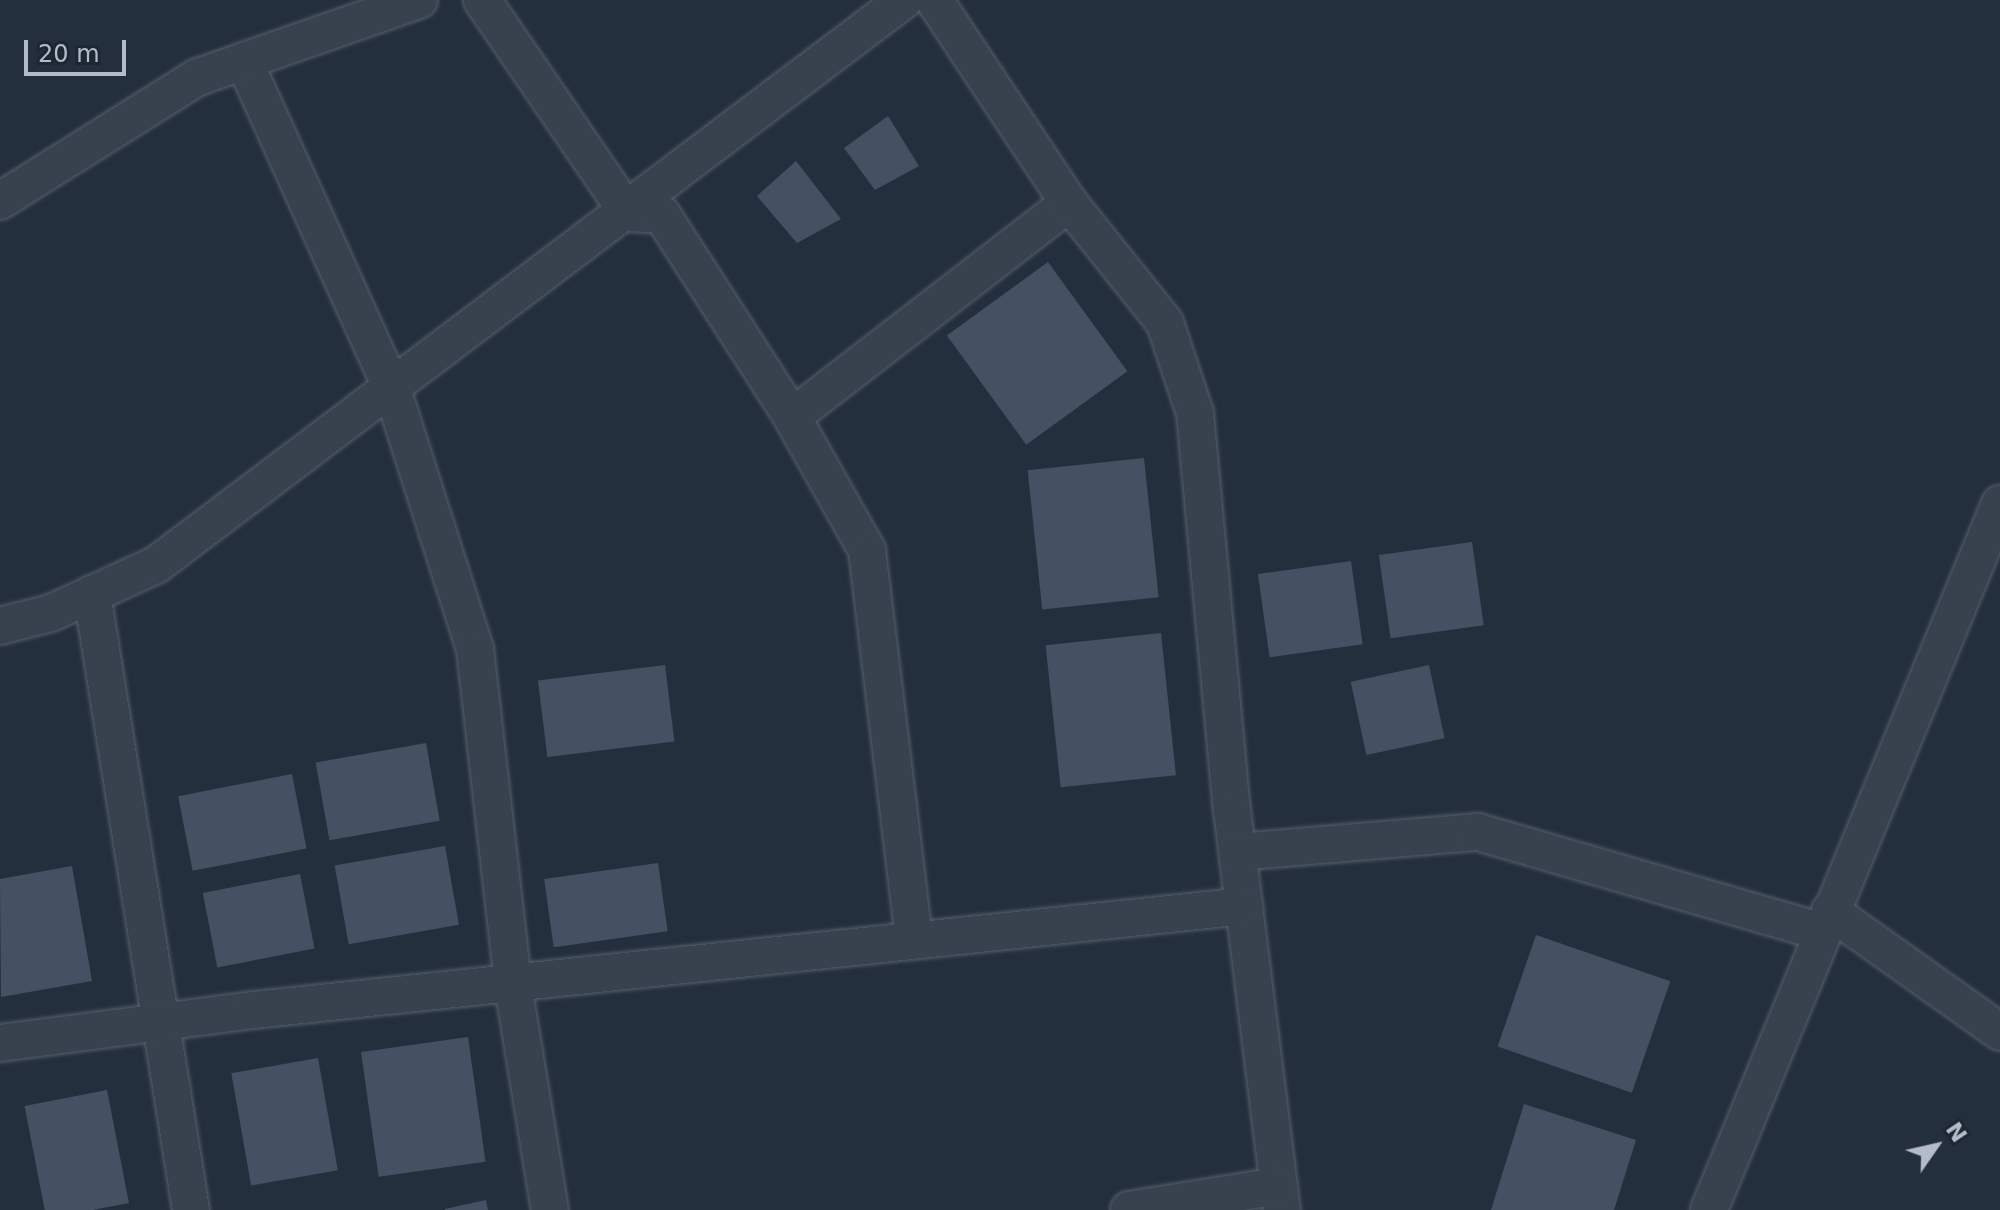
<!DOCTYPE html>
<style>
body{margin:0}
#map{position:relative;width:2000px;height:1210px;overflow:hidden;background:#242f3e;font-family:"DejaVu Sans",sans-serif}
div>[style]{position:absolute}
.building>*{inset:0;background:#455162;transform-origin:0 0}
.roads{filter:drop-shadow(0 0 2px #565f6c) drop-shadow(0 0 2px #565f6c)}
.street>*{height:36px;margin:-18px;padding:0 18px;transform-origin:18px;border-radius:18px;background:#38414e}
span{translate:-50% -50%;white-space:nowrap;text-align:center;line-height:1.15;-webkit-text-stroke:7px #1d2633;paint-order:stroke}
.north{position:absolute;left:1896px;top:1106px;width:80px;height:80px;-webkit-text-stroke:6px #1d2633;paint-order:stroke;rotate:56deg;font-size:22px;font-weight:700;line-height:32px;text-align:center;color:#b4bcc9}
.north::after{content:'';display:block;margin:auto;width:28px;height:36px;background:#b4bcc9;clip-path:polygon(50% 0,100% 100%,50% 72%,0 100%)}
.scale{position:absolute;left:24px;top:40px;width:102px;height:36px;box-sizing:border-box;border:4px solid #b4bcc9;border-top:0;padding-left:10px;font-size:24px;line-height:28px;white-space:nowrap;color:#b4bcc9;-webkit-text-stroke:6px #1d2633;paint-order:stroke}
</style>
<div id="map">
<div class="building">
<i style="clip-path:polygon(888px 116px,919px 166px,875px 190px,844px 148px)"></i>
<i style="clip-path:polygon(796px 161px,841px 219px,797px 243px,757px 196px)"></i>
<i style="left:1048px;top:262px;width:135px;height:125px;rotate:54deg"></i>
<i style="left:1144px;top:458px;width:140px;height:117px;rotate:84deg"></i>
<i style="left:1472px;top:542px;width:84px;height:94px;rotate:82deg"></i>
<i style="left:1351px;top:561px;width:84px;height:94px;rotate:82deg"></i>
<i style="left:1161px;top:633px;width:143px;height:116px;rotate:84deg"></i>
<i style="left:665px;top:665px;width:77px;height:128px;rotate:83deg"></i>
<i style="left:1429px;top:665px;width:75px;height:80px;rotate:78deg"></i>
<i style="left:426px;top:743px;width:79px;height:112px;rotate:80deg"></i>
<i style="left:292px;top:774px;width:76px;height:116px;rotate:79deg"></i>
<i style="left:445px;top:846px;width:80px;height:112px;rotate:80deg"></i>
<i style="left:658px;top:863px;width:69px;height:115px;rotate:82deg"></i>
<i style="clip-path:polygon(72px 866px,92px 981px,1px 997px,0 879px)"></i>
<i style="left:300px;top:874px;width:76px;height:99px;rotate:79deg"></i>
<i style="left:1536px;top:935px;width:142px;height:118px;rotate:19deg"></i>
<i style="left:468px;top:1037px;width:126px;height:108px;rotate:82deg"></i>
<i style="left:318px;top:1058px;width:114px;height:88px;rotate:80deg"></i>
<i style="left:107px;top:1090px;width:115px;height:84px;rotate:79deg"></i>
<i style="clip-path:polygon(1524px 1104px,1636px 1140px,1614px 1210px,1491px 1210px)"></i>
<i style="clip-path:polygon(486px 1200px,488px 1210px,445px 1210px,445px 1209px)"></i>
</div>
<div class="roads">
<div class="street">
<i style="left:482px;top:0;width:258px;rotate:55.6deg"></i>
<i style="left:628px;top:213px;width:34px;rotate:3deg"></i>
<i style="left:662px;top:215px;width:240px;rotate:57.2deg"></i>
<i style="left:792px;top:417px;width:153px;rotate:60.6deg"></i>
<i style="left:867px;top:550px;width:391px;rotate:83.1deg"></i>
<i style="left:244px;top:61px;width:360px;rotate:65.7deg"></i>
<i style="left:392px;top:389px;width:273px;rotate:72.3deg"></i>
<i style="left:475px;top:649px;width:338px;rotate:83.5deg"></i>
<i style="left:513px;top:985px;width:228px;rotate:80.7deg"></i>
<i style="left:0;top:201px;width:234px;rotate:-32.1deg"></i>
<i style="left:198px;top:77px;width:234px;rotate:-19.2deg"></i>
<i style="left:1069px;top:203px;width:154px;rotate:51.3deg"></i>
<i style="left:1165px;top:323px;width:95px;rotate:71.6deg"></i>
<i style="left:1195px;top:413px;width:399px;rotate:84.7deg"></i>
<i style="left:1232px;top:810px;width:403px;rotate:82.9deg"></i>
<i style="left:792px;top:417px;width:350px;rotate:-37.7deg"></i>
<i style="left:1069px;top:203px;width:244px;rotate:-123.6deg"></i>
<i style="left:92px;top:594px;width:624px;rotate:80.87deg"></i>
<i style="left:0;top:626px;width:53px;rotate:-14.3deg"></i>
<i style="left:51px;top:613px;width:115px;rotate:-24.6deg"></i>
<i style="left:156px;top:565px;width:937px;rotate:-37.07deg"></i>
<i style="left:1238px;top:852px;width:241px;rotate:-4.8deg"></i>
<i style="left:1478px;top:832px;width:358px;rotate:16.2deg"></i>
<i style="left:1830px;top:911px;width:209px;rotate:35.4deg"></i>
<i style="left:0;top:1043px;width:256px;rotate:-7.4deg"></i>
<i style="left:254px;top:1010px;width:996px;rotate:-5.99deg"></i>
<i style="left:1129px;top:1210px;width:152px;rotate:-9.1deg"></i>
<i style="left:1709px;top:1210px;width:764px;rotate:-67.6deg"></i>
</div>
</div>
<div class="north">N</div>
<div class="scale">20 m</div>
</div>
